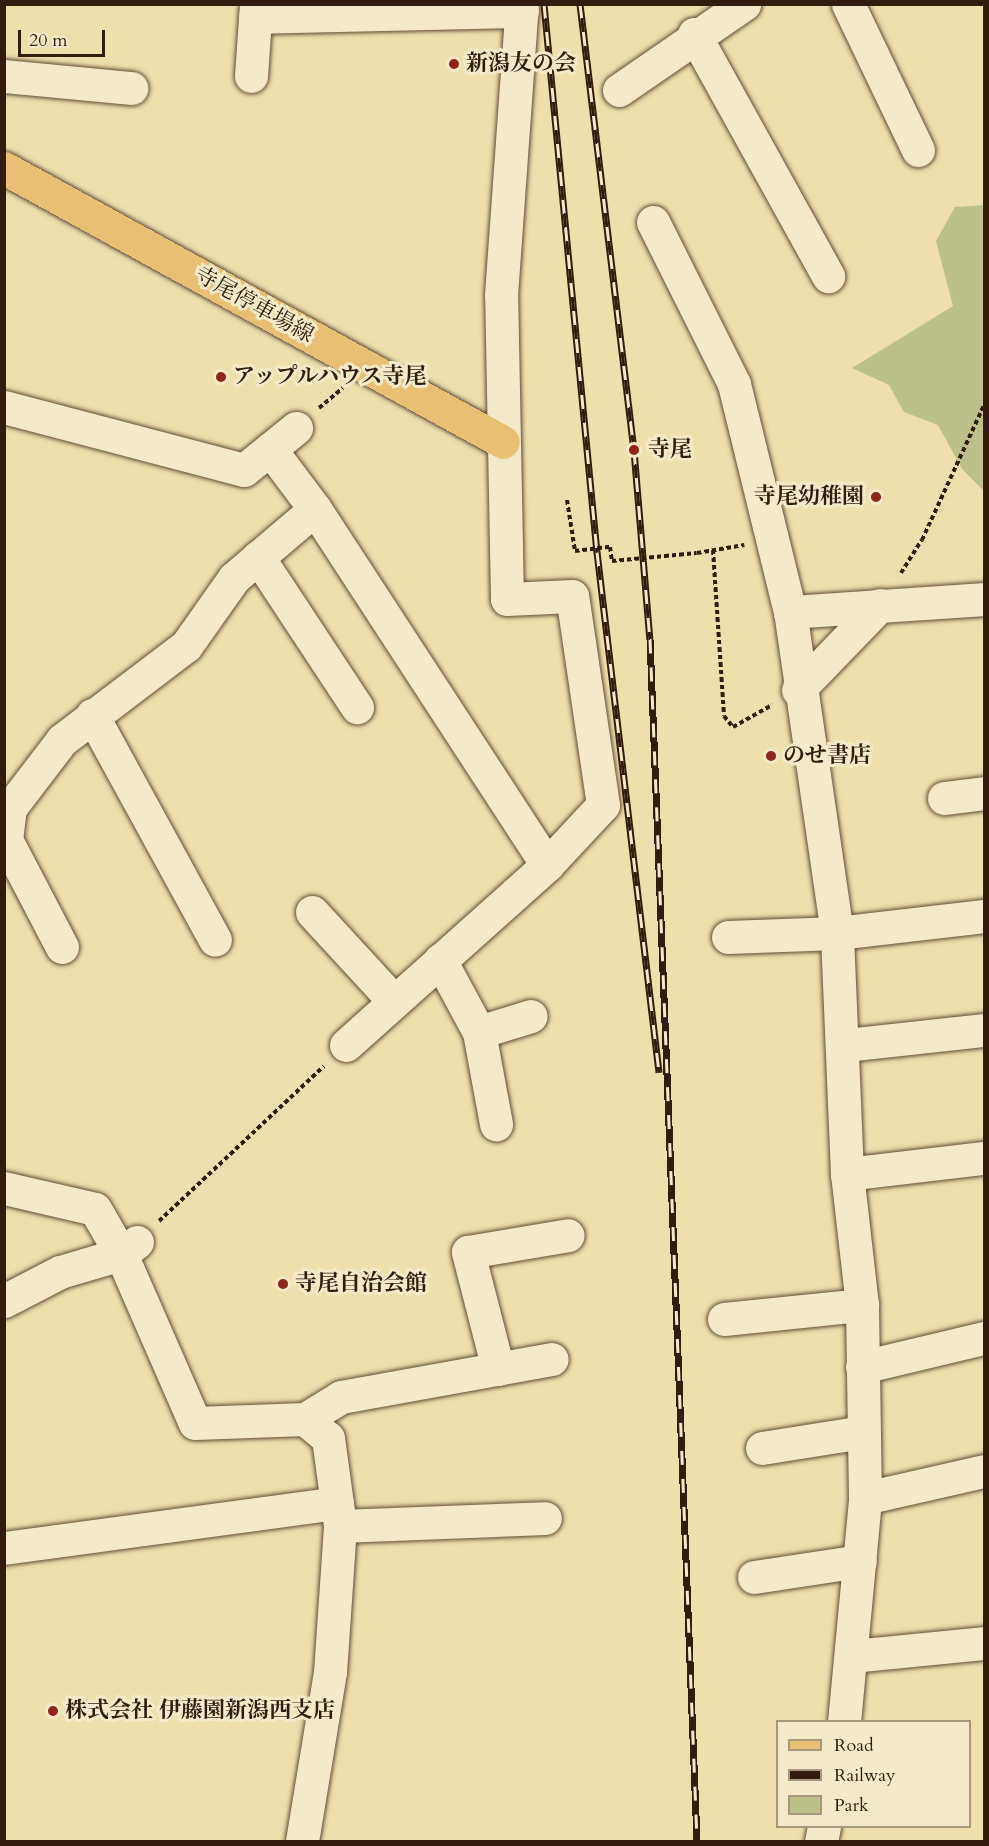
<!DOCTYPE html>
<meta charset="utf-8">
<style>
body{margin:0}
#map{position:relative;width:989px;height:1846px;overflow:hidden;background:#eedfad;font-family:Cardo,"Noto Serif JP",serif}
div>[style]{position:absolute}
.green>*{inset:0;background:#bbc188}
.path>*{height:4px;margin-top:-2px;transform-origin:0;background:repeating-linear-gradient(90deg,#331b0e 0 4.5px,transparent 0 7.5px)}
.roads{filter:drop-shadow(0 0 2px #624c36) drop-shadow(0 0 2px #624c36)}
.minor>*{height:33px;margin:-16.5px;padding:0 16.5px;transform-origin:16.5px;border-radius:16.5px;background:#f4eaca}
.major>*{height:33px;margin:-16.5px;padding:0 16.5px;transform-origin:16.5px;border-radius:16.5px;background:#e7c076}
.rail>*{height:7px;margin-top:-3.5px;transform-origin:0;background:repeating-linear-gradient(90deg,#f4eaca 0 14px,#331b0e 0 28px);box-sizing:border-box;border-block:2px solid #331b0e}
.path-bridge>*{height:4px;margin-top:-2px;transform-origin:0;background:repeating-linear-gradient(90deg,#331b0e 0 4.5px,transparent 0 7.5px)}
.dots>*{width:16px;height:16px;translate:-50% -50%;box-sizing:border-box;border:3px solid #f4eaca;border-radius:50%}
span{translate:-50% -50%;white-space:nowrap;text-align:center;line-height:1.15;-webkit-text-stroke:6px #f4eaca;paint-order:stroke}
.poi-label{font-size:22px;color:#331b0e;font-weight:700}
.left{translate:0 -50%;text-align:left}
.right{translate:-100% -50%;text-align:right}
.street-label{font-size:22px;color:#331b0e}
.frame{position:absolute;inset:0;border:6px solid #331b0e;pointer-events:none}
.legend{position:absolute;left:776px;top:1720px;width:195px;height:108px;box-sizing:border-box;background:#f4eaca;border:2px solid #a7977f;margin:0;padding:8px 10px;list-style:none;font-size:18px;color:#331b0e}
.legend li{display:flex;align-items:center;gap:12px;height:30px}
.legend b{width:30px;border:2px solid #a7977f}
.scale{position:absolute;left:18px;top:30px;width:87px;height:27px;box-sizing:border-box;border:3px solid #331b0e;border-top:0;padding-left:8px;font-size:18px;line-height:21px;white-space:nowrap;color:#331b0e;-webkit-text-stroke:4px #f4eaca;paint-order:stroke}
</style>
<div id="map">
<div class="green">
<i style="clip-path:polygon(984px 205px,984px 491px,962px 469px,938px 425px,904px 412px,889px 385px,852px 368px,953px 306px,936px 241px,955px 207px)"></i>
</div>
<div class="path">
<i style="left:319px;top:408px;width:31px;rotate:-40deg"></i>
<i style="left:713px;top:550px;width:166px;rotate:86.2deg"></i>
<i style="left:724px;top:716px;width:14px;rotate:51deg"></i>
<i style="left:733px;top:727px;width:45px;rotate:-29.4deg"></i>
<i style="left:697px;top:553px;width:48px;rotate:-9.7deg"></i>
<i style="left:901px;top:573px;width:39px;rotate:-58deg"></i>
<i style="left:922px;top:540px;width:149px;rotate:-65.3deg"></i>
<i style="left:159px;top:1221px;width:226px;rotate:-43.2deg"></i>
</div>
<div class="roads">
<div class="minor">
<i style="left:848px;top:4px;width:162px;rotate:64.4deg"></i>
<i style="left:255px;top:17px;width:267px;rotate:-1.3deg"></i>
<i style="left:694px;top:34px;width:277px;rotate:61deg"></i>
<i style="left:4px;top:76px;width:128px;rotate:5.4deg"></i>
<i style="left:251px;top:76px;width:72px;rotate:-86deg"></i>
<i style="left:619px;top:90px;width:152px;rotate:-34.5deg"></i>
<i style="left:653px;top:222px;width:181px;rotate:63.4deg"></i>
<i style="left:734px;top:384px;width:235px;rotate:76.2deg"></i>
<i style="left:4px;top:407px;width:248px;rotate:14.7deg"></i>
<i style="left:244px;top:470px;width:67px;rotate:-38.9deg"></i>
<i style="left:315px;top:509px;width:425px;rotate:56.9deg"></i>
<i style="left:258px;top:557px;width:180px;rotate:56.6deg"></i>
<i style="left:798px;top:690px;width:118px;rotate:-46deg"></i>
<i style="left:92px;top:715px;width:256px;rotate:61.3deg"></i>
<i style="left:944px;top:798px;width:40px;rotate:-7.1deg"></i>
<i style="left:312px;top:912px;width:120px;rotate:47.4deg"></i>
<i style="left:728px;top:937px;width:109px;rotate:-2.1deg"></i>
<i style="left:837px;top:933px;width:148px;rotate:-6.6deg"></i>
<i style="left:62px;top:947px;width:121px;rotate:-117.6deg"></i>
<i style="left:6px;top:840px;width:32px;rotate:-83deg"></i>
<i style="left:10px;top:808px;width:86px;rotate:-52.6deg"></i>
<i style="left:62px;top:740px;width:156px;rotate:-37.2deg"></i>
<i style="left:186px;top:646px;width:83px;rotate:-54.8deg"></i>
<i style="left:234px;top:578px;width:106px;rotate:-40.4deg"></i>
<i style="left:315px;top:509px;width:75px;rotate:-126.9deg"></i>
<i style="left:440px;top:960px;width:82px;rotate:61.6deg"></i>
<i style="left:479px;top:1032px;width:94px;rotate:79.5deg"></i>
<i style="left:479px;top:1032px;width:54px;rotate:-17.1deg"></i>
<i style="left:346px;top:1045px;width:270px;rotate:-41.8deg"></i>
<i style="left:547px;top:865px;width:82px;rotate:-47deg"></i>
<i style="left:603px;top:805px;width:211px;rotate:-98.4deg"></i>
<i style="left:572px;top:596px;width:65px;rotate:177.4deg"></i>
<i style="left:507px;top:599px;width:304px;rotate:-91.1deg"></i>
<i style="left:501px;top:295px;width:292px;rotate:-85.9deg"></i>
<i style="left:845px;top:1045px;width:140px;rotate:-6.2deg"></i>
<i style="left:847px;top:1174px;width:138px;rotate:-6.7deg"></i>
<i style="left:4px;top:1188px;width:93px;rotate:13deg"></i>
<i style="left:95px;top:1209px;width:52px;rotate:60deg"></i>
<i style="left:121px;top:1254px;width:184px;rotate:66.4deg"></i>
<i style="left:195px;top:1423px;width:110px;rotate:-2.1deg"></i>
<i style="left:305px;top:1419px;width:30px;rotate:40deg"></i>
<i style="left:328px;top:1438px;width:89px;rotate:82.2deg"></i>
<i style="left:340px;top:1526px;width:146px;rotate:93.9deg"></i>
<i style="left:330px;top:1672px;width:172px;rotate:99.4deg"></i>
<i style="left:4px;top:1301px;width:63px;rotate:-27.4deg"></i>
<i style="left:60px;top:1272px;width:64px;rotate:-16.4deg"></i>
<i style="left:121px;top:1254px;width:20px;rotate:-37deg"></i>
<i style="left:724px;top:1319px;width:139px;rotate:-5.8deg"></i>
<i style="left:862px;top:1367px;width:125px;rotate:-13.4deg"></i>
<i style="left:498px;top:1369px;width:121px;rotate:-104.4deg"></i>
<i style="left:468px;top:1252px;width:101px;rotate:-9.6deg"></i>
<i style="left:305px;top:1419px;width:42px;rotate:-31.4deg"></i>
<i style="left:341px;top:1397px;width:214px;rotate:-10.2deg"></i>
<i style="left:762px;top:1448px;width:102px;rotate:-9deg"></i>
<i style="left:865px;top:1498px;width:122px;rotate:-12.8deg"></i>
<i style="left:340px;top:1526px;width:205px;rotate:-2.2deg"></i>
<i style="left:4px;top:1548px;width:336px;rotate:-7.7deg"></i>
<i style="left:754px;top:1577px;width:107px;rotate:-8.6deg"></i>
<i style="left:852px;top:1656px;width:133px;rotate:-5.6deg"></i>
<i style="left:844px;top:1722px;width:225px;rotate:-84.6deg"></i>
<i style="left:865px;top:1498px;width:193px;rotate:-90.9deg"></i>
<i style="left:862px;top:1305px;width:132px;rotate:-96.5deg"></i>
<i style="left:847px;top:1174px;width:241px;rotate:-92.4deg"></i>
<i style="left:837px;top:933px;width:324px;rotate:-98.3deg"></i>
<i style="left:790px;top:612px;width:194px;rotate:-3.8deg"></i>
<i style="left:821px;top:1842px;width:16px;rotate:-79deg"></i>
</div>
<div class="major">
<i style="left:4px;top:168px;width:569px;rotate:28.77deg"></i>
</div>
</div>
<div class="rail">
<i style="left:544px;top:4px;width:551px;rotate:84.48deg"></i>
<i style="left:597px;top:552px;width:524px;rotate:83.2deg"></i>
<i style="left:580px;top:4px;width:449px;rotate:83.1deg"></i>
<i style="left:634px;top:450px;width:190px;rotate:85.2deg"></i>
<i style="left:650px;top:639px;width:1204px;rotate:87.76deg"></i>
</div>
<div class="path-bridge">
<i style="left:567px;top:500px;width:52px;rotate:81.1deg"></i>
<i style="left:575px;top:551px;width:35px;rotate:-7deg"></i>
<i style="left:610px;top:547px;width:14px;rotate:82deg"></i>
<i style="left:612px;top:561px;width:85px;rotate:-5.4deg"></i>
</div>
<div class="dots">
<i style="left:454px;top:64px;background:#8f2418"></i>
<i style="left:221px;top:377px;background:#8f2418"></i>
<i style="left:634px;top:450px;background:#8f2418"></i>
<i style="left:876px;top:497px;background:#8f2418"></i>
<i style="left:771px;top:756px;background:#8f2418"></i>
<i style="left:283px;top:1284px;background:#8f2418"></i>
<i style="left:53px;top:1711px;background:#8f2418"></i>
</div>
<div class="poi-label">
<span class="left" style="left:466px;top:64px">新潟友の会</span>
<span class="left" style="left:233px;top:377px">アップルハウス寺尾</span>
<span class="left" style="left:648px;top:450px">寺尾</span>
<span class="right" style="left:864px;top:497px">寺尾幼稚園</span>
<span class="left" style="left:783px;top:756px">のせ書店</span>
<span class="left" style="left:295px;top:1284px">寺尾自治会館</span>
<span class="left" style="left:65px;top:1711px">株式会社 伊藤園新潟西支店</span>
</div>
<div class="street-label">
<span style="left:254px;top:305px;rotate:29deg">寺尾停車場線</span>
</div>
<div class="frame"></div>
<ul class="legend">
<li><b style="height:8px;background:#e7c076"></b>Road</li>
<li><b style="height:8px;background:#331b0e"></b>Railway</li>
<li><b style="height:16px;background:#bbc188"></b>Park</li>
</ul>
<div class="scale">20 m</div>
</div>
